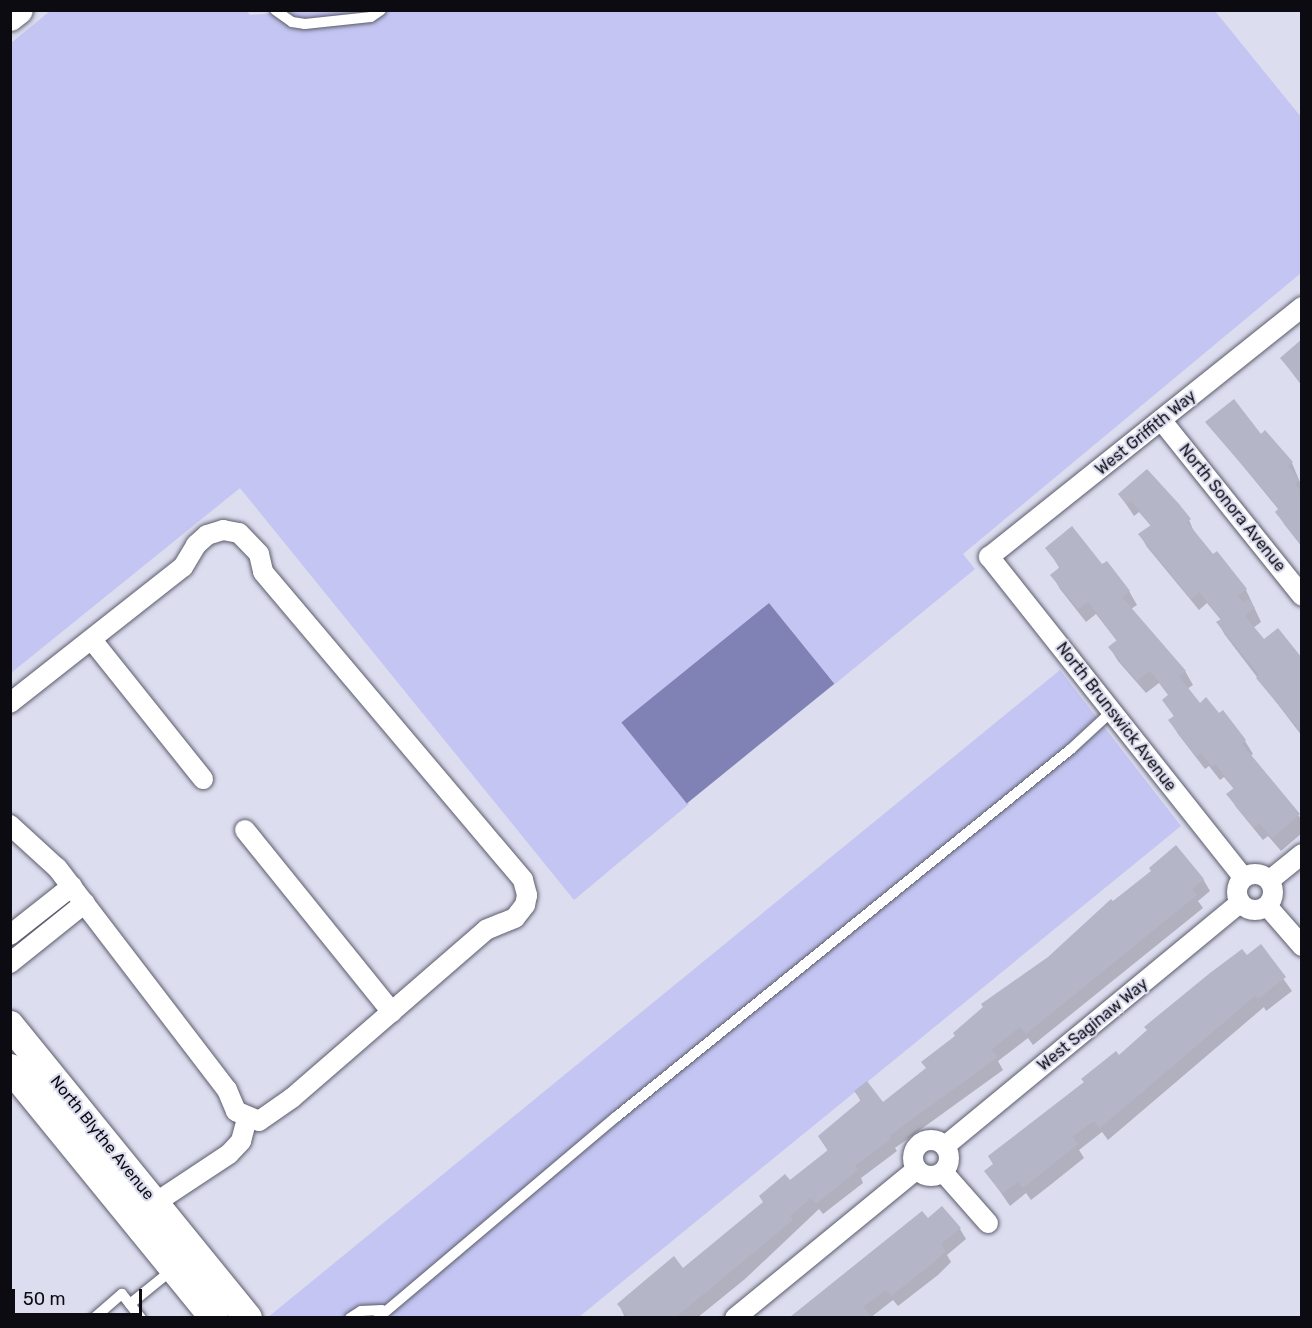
<!DOCTYPE html>
<style>
body{margin:0}
#map{position:relative;width:1312px;height:1328px;overflow:hidden;background:#dcddef;font-family:Rubik,sans-serif}
div>[style]{position:absolute}
.green>*{inset:0;background:#c4c5f2}
.water>*{inset:0;background:#8081b5;transform-origin:0 0}
.shadow>*{inset:0;background:#0003}
.building>*{inset:0;background:#b4b5c7}
.roads{filter:drop-shadow(0 0 2px #5b5c6b) drop-shadow(0 0 2px #5b5c6b)}
.lane>*{height:10px;margin:-5px;padding:0 5px;transform-origin:5px;border-radius:5px;background:#fff}
.street>*{height:20px;margin:-10px;padding:0 10px;transform-origin:10px;border-radius:10px;background:#fff}
.street>.ring{margin:-10px;padding:0;box-sizing:content-box;background:none;border:20px solid #fff;border-radius:50%}
.secondary>*{height:28px;margin:-14px;padding:0 14px;transform-origin:14px;border-radius:14px;background:#fff}
span{translate:-50% -50%;white-space:nowrap;text-align:center;line-height:1.15;-webkit-text-stroke:4.5px #dcddef;paint-order:stroke}
.street-label{font-size:16px;color:#0b0b11}
.frame{position:absolute;inset:0;border:12px solid #0b0b11;pointer-events:none}
.scale{position:absolute;left:12px;top:1289px;width:130px;height:27px;box-sizing:border-box;border:3px solid #0b0b11;border-top:0;padding-left:8px;font-size:18px;line-height:21px;white-space:nowrap;color:#0b0b11;-webkit-text-stroke:4px #dcddef;paint-order:stroke}
</style>
<div id="map">
<div class="green">
<i style="clip-path:polygon(246px 10px,250px 15px,309px 10px,1215px 11px,1301px 117px,1301px 273px,963px 554px,975px 569px,835px 684px,769px 603px,623px 723px,689px 804px,574px 900px,240px 488px,11px 673px,11px 43px,50px 11px)"></i>
<i style="clip-path:polygon(1060px 670px,1181px 826px,579px 1317px,267px 1318px)"></i>
</div>
<div class="water">
<i style="left:769px;top:603px;width:104px;height:190px;rotate:51deg"></i>
</div>
<div class="shadow">
<i style="clip-path:polygon(1302px 344px,1302px 386px,1281px 358px)"></i>
<i style="clip-path:polygon(1207px 422px,1261px 436px,1292px 463px,1302px 487px,1302px 547px,1284px 524px,1277px 512px,1279px 510px)"></i>
<i style="clip-path:polygon(1120px 495px,1189px 520px,1195px 534px,1213px 556px,1217px 553px,1246px 590px,1261px 622px,1253px 628px,1263px 641px,1302px 660px,1302px 736px,1225px 635px,1218px 623px,1221px 620px,1207px 603px,1199px 610px,1147px 547px,1140px 535px,1151px 526px,1139px 512px,1134px 516px)"></i>
<i style="clip-path:polygon(1047px 548px,1102px 566px,1129px 591px,1137px 605px,1131px 609px,1185px 671px,1193px 685px,1187px 689px,1199px 705px,1218px 716px,1223px 712px,1245px 741px,1253px 754px,1250px 756px,1302px 820px,1302px 833px,1281px 851px,1268px 836px,1263px 840px,1236px 807px,1228px 794px,1234px 789px,1224px 777px,1220px 780px,1209px 766px,1205px 769px,1178px 734px,1170px 721px,1175px 718px,1164px 700px,1169px 696px,1159px 683px,1146px 693px,1118px 661px,1110px 648px,1117px 641px,1096px 614px,1086px 622px,1060px 589px,1052px 575px,1060px 569px)"></i>
<i style="clip-path:polygon(1203px 879px,1210px 891px,1198px 901px,1203px 908px,1033px 1045px,1028px 1038px,998px 1061px,1003px 1070px,895px 1148px,897px 1151px,861px 1178px,863px 1183px,823px 1214px,819px 1209px,745px 1279px,697px 1318px,625px 1318px,619px 1304px,683px 1270px,828px 1151px,819px 1137px,861px 1102px,856px 1092px,883px 1104px,927px 1069px,923px 1063px,1113px 903px)"></i>
<i style="clip-path:polygon(1260px 946px,1292px 991px,1266px 1011px,1264px 1007px,1108px 1140px,1102px 1132px,1079px 1150px,1084px 1158px,1049px 1186px,1031px 1200px,1026px 1193px,1010px 1206px,986px 1171px,1119px 1057px)"></i>
<i style="clip-path:polygon(922px 1213px,928px 1220px,960px 1229px,966px 1239px,947px 1255px,951px 1262px,938px 1275px,898px 1306px,893px 1300px,870px 1318px,792px 1318px)"></i>
</div>
<div class="building">
<i style="clip-path:polygon(1302px 339px,1302px 384px,1280px 358px)"></i>
<i style="clip-path:polygon(1234px 399px,1261px 434px,1265px 430px,1293px 462px,1288px 466px,1299px 480px,1295px 484px,1302px 492px,1302px 546px,1275px 512px,1279px 508px,1205px 422px)"></i>
<i style="clip-path:polygon(1147px 469px,1179px 504px,1191px 519px,1187px 522px,1213px 554px,1217px 551px,1247px 589px,1238px 596px,1243px 602px,1248px 599px,1255px 608px,1245px 616px,1264px 639px,1278px 628px,1302px 658px,1302px 733px,1256px 678px,1259px 675px,1216px 622px,1221px 619px,1199px 592px,1191px 599px,1138px 534px,1151px 525px,1131px 501px,1126px 504px,1118px 494px)"></i>
<i style="clip-path:polygon(1072px 526px,1102px 564px,1107px 561px,1130px 591px,1122px 597px,1186px 671px,1179px 676px,1200px 703px,1206px 697px,1219px 713px,1223px 710px,1246px 740px,1242px 744px,1300px 814px,1272px 838px,1259px 823px,1254px 828px,1226px 794px,1234px 788px,1215px 764px,1212px 767px,1201px 753px,1197px 757px,1168px 720px,1174px 716px,1162px 700px,1169px 694px,1150px 671px,1137px 681px,1108px 647px,1117px 640px,1088px 602px,1078px 609px,1050px 575px,1060px 567px,1045px 548px)"></i>
<i style="clip-path:polygon(1176px 845px,1204px 879px,1192px 889px,1197px 895px,1026px 1034px,1020px 1027px,991px 1050px,998px 1057px,889px 1136px,891px 1139px,855px 1166px,858px 1170px,816px 1204px,811px 1198px,790px 1216px,793px 1220px,676px 1317px,628px 1317px,617px 1304px,643px 1282px,674px 1256px,683px 1268px,763px 1202px,759px 1196px,785px 1174px,790px 1180px,828px 1150px,818px 1136px,861px 1100px,854px 1091px,867px 1081px,883px 1102px,926px 1068px,921px 1062px,955px 1036px,953px 1033px,983px 1007px,981px 1004px,1048px 957px,1111px 899px,1113px 901px,1151px 871px,1149px 868px)"></i>
<i style="clip-path:polygon(1261px 944px,1286px 977px,1258px 999px,1255px 996px,1100px 1128px,1094px 1121px,1072px 1137px,1078px 1144px,1042px 1173px,1023px 1188px,1018px 1182px,1002px 1194px,984px 1171px,993px 1164px,988px 1156px,1084px 1082px,1081px 1079px,1116px 1051px,1119px 1055px,1147px 1030px,1144px 1027px,1210px 973px,1242px 949px,1247px 955px)"></i>
<i style="clip-path:polygon(942px 1206px,961px 1228px,941px 1244px,946px 1251px,932px 1264px,891px 1296px,886px 1290px,863px 1307px,872px 1317px,790px 1317px,922px 1211px,928px 1218px)"></i>
</div>
<div class="roads">
<div class="lane">
<i style="left:275px;top:10px;width:21px;rotate:35deg"></i>
<i style="left:292px;top:22px;width:13px;rotate:9deg"></i>
<i style="left:305px;top:24px;width:66px;rotate:-6.1deg"></i>
<i style="left:371px;top:17px;width:12px;rotate:-35deg"></i>
<i style="left:130px;top:1304px;width:55px;rotate:-39.1deg"></i>
<i style="left:94px;top:1318px;width:37px;rotate:-41deg"></i>
<i style="left:122px;top:1294px;width:31px;rotate:52deg"></i>
<i style="left:350px;top:1318px;width:13px;rotate:-32deg"></i>
<i style="left:361px;top:1311px;width:21px;rotate:-3deg"></i>
<i style="left:378px;top:1318px;width:312px;rotate:-40.2deg"></i>
<i style="left:616px;top:1117px;width:585px;rotate:-38.97deg"></i>
<i style="left:1071px;top:749px;width:56px;rotate:-42.8deg"></i>
</div>
<div class="street">
<i style="left:1162px;top:421px;width:224px;rotate:51.3deg"></i>
<i style="left:92px;top:640px;width:178px;rotate:51.4deg"></i>
<i style="left:10px;top:703px;width:220px;rotate:-38.2deg"></i>
<i style="left:183px;top:567px;width:26px;rotate:-59deg"></i>
<i style="left:196px;top:545px;width:15px;rotate:-42deg"></i>
<i style="left:207px;top:535px;width:17px;rotate:-17deg"></i>
<i style="left:223px;top:530px;width:16px;rotate:11deg"></i>
<i style="left:239px;top:533px;width:29px;rotate:46deg"></i>
<i style="left:259px;top:554px;width:18px;rotate:77deg"></i>
<i style="left:263px;top:572px;width:403px;rotate:49.8deg"></i>
<i style="left:523px;top:880px;width:16px;rotate:75deg"></i>
<i style="left:527px;top:895px;width:10px;rotate:101deg"></i>
<i style="left:525px;top:905px;width:16px;rotate:128deg"></i>
<i style="left:515px;top:918px;width:31px;rotate:158deg"></i>
<i style="left:486px;top:930px;width:257px;rotate:139.1deg"></i>
<i style="left:292px;top:1098px;width:40px;rotate:145.1deg"></i>
<i style="left:259px;top:1121px;width:25px;rotate:-157deg"></i>
<i style="left:236px;top:1111px;width:23px;rotate:-113deg"></i>
<i style="left:227px;top:1090px;width:280px;rotate:-127.4deg"></i>
<i style="left:57px;top:868px;width:64px;rotate:-137.5deg"></i>
<i style="left:245px;top:830px;width:234px;rotate:51.1deg"></i>
<i class="ring" style="left:1237px;top:874px;width:16px;height:16px"></i>
<i style="left:1243px;top:877px;width:409px;rotate:-128.4deg"></i>
<i style="left:989px;top:557px;width:401px;rotate:-38.6deg"></i>
<i style="left:1270px;top:880px;width:41px;rotate:-39.1deg"></i>
<i style="left:1268px;top:907px;width:52px;rotate:48.9deg"></i>
<i style="left:10px;top:935px;width:79px;rotate:-38.3deg"></i>
<i style="left:10px;top:963px;width:96px;rotate:-38.7deg"></i>
<i class="ring" style="left:913px;top:1140px;width:16px;height:16px"></i>
<i style="left:945px;top:1146px;width:382px;rotate:-39.5deg"></i>
<i style="left:943px;top:1172px;width:68px;rotate:48.6deg"></i>
<i style="left:155px;top:1203px;width:89px;rotate:-33.5deg"></i>
<i style="left:229px;top:1154px;width:18px;rotate:-47deg"></i>
<i style="left:241px;top:1141px;width:24px;rotate:-75deg"></i>
<i style="left:735px;top:1318px;width:234px;rotate:-39.3deg"></i>
</div>
<div class="secondary">
<i style="left:10px;top:17px;width:11px;rotate:-38deg"></i>
<i style="left:10px;top:1025px;width:377px;rotate:50.9deg"></i>
<i style="left:10px;top:1068px;width:323px;rotate:50.8deg"></i>
</div>
</div>
<div class="street-label">
<span style="left:1146px;top:433px;rotate:-39deg">West Griffith Way</span>
<span style="left:1232px;top:508px;rotate:51deg">North Sonora Avenue</span>
<span style="left:1116px;top:717px;rotate:52deg">North Brunswick Avenue</span>
<span style="left:1093px;top:1025px;rotate:-39deg">West Saginaw Way</span>
<span style="left:102px;top:1138px;rotate:51deg">North Blythe Avenue</span>
</div>
<div class="frame"></div>
<div class="scale">50 m</div>
</div>
